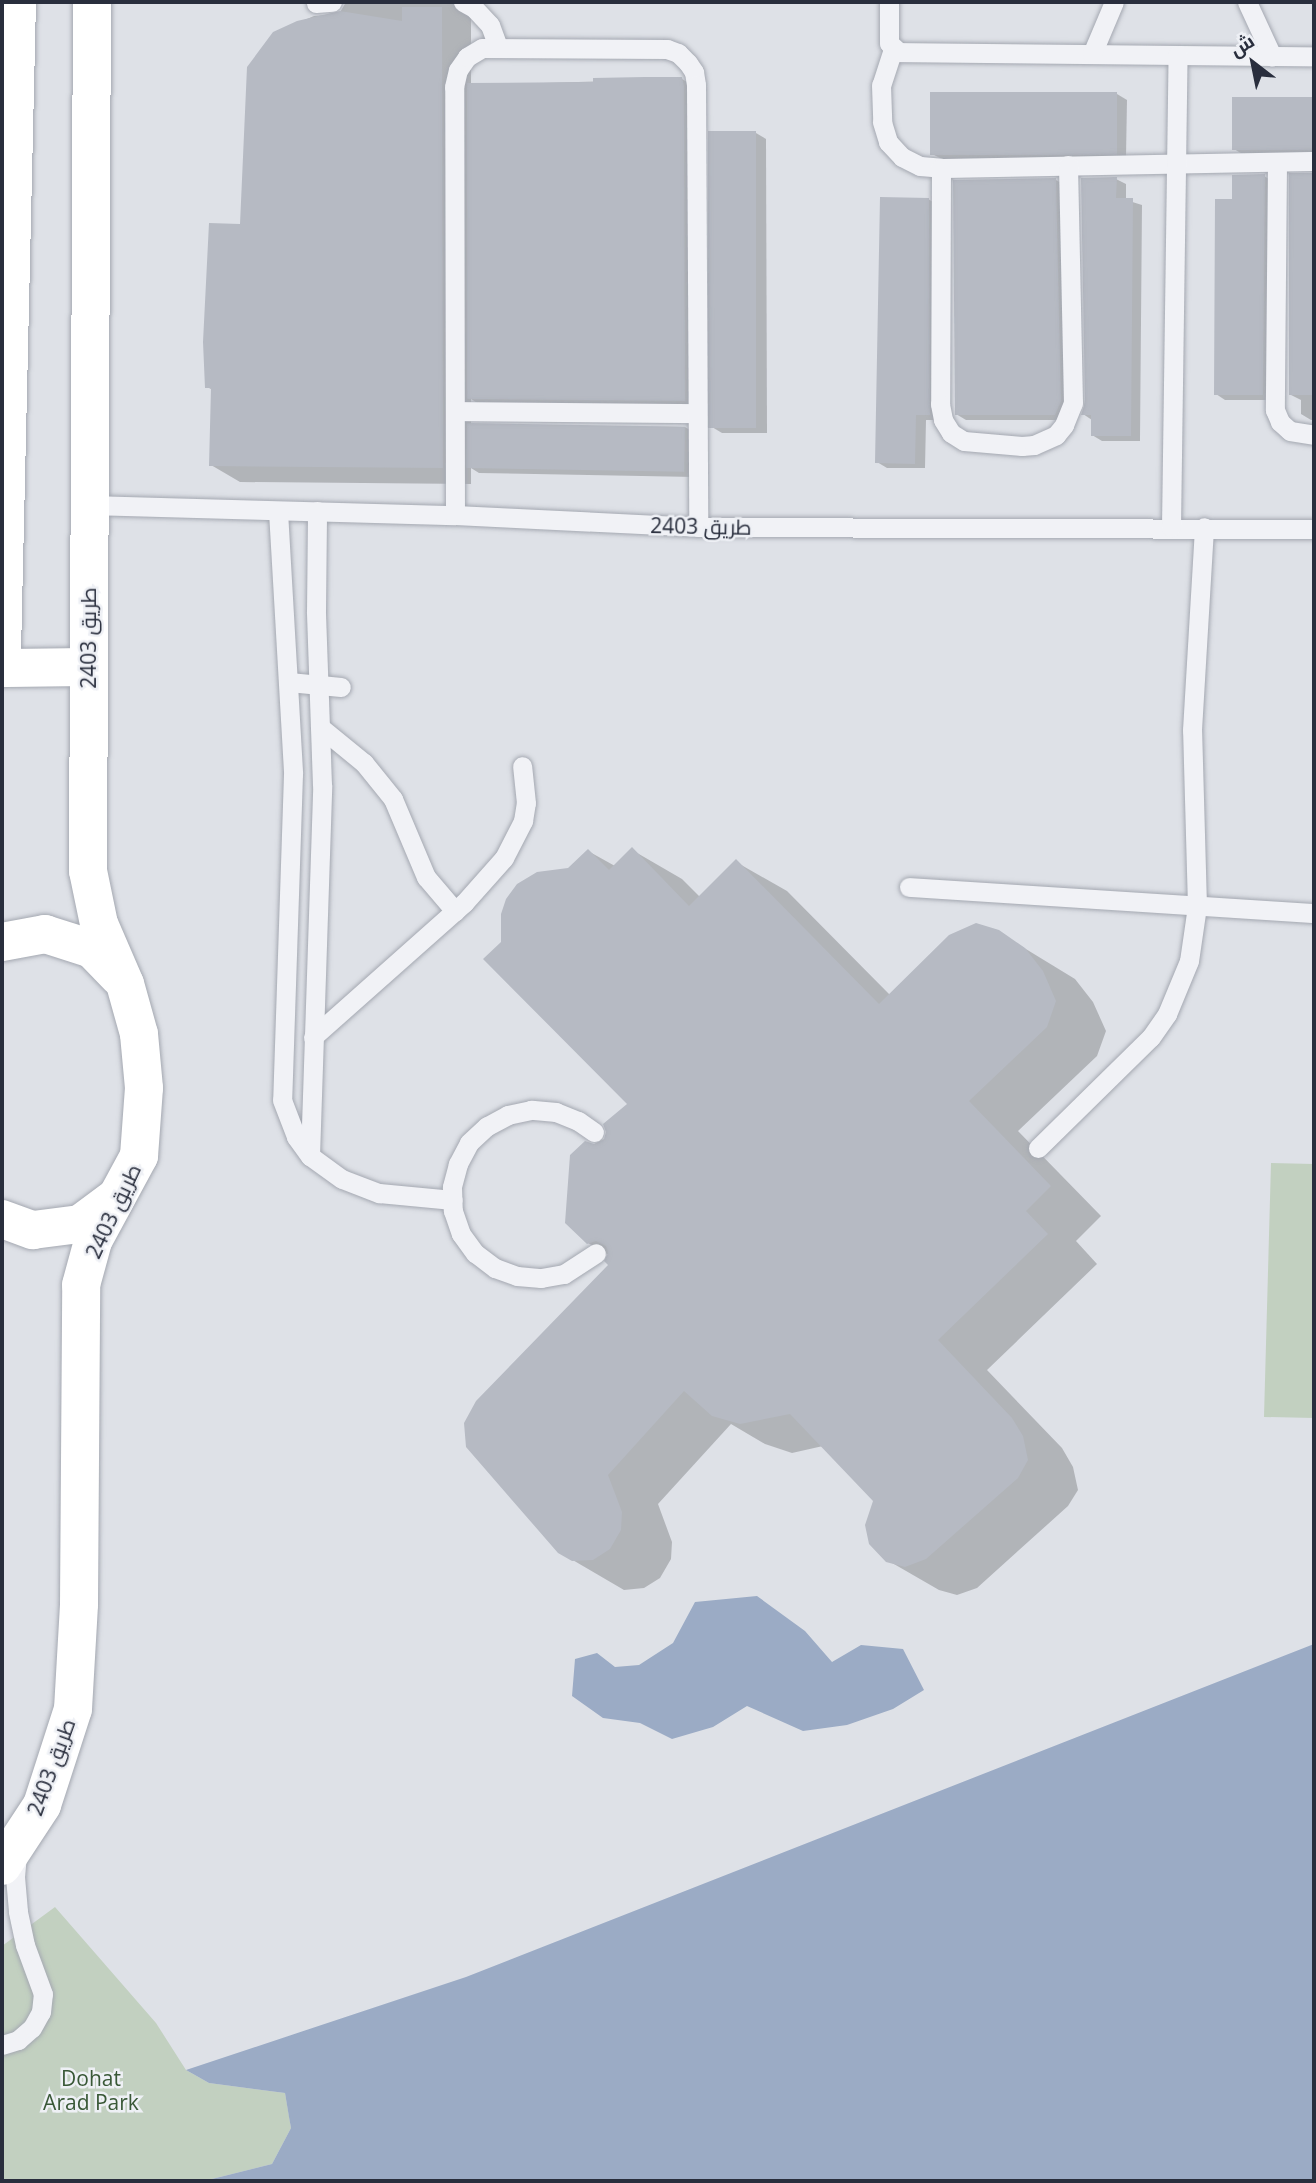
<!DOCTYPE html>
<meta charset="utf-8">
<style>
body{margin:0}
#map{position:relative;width:1316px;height:2183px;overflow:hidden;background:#dee1e7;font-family:"Open Sans",Cairo,sans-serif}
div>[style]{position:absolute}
.green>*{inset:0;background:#c2d0c0}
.water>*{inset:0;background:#9babc5}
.shadow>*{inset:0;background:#0003}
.building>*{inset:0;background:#b6bac3;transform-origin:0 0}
.roads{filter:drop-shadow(0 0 2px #a4a8b1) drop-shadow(0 0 2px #a4a8b1)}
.lane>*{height:19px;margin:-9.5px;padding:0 9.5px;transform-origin:9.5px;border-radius:9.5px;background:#f1f2f6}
.secondary>*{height:38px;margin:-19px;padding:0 19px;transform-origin:19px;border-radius:19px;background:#fff}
span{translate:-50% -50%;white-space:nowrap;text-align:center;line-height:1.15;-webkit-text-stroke:5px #eef0f5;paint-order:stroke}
.street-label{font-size:21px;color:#292e3d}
.park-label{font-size:21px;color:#395837}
.frame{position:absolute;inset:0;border:4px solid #292e3d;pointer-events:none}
.north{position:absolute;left:1218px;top:28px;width:70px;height:70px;-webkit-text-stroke:5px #eef0f5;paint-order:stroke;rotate:328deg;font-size:19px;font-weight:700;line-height:28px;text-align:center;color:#292e3d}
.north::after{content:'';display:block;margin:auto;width:24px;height:32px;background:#292e3d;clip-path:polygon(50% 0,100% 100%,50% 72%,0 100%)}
</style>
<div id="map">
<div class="green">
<i style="clip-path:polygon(1271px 1163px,1314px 1164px,1314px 1418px,1264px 1417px)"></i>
<i style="clip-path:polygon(55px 1907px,156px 2023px,186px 2070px,209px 2083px,285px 2093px,291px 2128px,272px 2164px,204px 2181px,2px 2181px,2px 1946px)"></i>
</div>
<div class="water">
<i style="clip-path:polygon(757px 1596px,805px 1631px,832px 1662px,861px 1645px,903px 1649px,924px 1690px,893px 1709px,847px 1725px,803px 1731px,747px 1706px,713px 1727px,672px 1739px,640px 1723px,603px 1718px,572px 1696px,575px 1659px,597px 1653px,615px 1667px,639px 1665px,673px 1643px,695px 1602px)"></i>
<i style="clip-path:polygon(1314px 1644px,1314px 2181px,204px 2181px,272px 2164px,291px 2128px,289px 2117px,285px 2093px,209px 2083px,186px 2070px,466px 1977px)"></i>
</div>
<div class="shadow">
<i style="clip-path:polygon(346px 2px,471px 2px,471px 85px,682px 79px,692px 85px,695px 405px,479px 404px,471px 399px,471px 425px,685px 427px,695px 433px,695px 477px,479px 473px,471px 468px,471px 484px,240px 482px,211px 465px,213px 390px,207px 387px,242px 225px,274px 33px,314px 16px,339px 14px)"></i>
<i style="clip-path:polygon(1117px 94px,1127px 100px,1126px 157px,942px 159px,932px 154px)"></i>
<i style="clip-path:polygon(1234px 99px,1314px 99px,1314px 154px,1244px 155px,1234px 149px)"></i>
<i style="clip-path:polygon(756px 133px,766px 139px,767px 433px,722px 433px,712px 427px)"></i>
<i style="clip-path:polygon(1314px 174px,1314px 420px,1311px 420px,1301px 414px,1301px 400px,1289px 394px,1291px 175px)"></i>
<i style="clip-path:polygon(1264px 176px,1274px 182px,1272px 400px,1225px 400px,1216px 394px,1233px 201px)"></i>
<i style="clip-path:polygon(1116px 179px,1126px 184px,1126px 200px,1142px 205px,1140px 441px,1102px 441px,1092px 435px,1092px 420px,1083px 414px)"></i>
<i style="clip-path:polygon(1056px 180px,1066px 186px,1065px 420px,966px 420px,956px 414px)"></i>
<i style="clip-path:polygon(928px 199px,938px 205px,939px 420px,926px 420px,925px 468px,887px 468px,877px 462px)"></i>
<i style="clip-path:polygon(632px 850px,682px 879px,700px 897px,736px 862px,787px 891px,890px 995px,998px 932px,1075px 979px,1093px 1002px,1106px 1031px,1097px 1056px,1018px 1131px,1101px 1216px,1076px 1241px,1097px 1264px,987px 1370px,1062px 1448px,1073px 1467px,1078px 1490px,1068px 1506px,977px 1588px,957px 1595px,939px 1590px,887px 1560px,875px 1501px,823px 1446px,792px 1453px,765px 1444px,731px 1424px,658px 1504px,672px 1542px,671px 1559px,660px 1578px,644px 1588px,624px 1590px,559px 1552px,611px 1265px,609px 1255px,588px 1243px,594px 1146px,605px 1141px,629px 1104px,569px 870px,588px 851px,615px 866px)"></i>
</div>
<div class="building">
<i style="clip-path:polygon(402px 7px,442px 7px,443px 468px,209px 466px,211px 388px,205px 388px,203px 342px,209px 223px,240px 224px,247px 67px,273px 32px,297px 21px,340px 11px,402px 21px)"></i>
<i style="clip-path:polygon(645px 77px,682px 77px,684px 86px,685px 401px,467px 399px,467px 83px,593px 82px,593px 78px)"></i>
<i style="left:930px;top:92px;width:187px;height:63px"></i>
<i style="left:1232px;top:97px;width:82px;height:53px"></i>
<i style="left:756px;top:131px;width:297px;height:48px;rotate:90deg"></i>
<i style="left:1314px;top:173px;width:222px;height:25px;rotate:90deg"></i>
<i style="clip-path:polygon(1265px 174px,1263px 395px,1214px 395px,1215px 199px,1232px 199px,1232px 175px)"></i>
<i style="clip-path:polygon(1117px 177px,1116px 198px,1133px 198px,1131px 436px,1091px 436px,1091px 415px,1081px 415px,1085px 403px,1081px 178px)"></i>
<i style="clip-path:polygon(1056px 178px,1061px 401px,1055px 415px,955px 415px,953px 180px)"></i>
<i style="clip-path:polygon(880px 197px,929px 198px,930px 415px,916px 415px,915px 464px,875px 463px)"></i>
<i style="left:467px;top:423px;width:218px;height:45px;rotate:1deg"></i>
<i style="clip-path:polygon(632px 847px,689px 906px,736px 859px,879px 1004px,949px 935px,976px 923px,999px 930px,1025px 948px,1043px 971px,1056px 1001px,1047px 1027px,969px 1101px,1051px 1186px,1026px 1211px,1048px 1234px,938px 1340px,1012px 1418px,1023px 1436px,1028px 1460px,1018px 1478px,926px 1559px,905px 1567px,886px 1562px,869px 1544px,865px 1525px,873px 1501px,790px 1414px,740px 1424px,712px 1416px,684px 1391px,608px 1475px,622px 1512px,621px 1530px,610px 1549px,593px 1560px,572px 1561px,558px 1553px,466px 1447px,464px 1423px,476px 1401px,608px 1265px,604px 1261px,608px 1253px,606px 1246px,596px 1241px,587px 1244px,565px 1223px,570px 1155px,585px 1141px,594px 1144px,604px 1139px,606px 1132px,603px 1124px,627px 1104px,483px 959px,501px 942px,501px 914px,506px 899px,517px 884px,537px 872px,568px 868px,588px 849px,609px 870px)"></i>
</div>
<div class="roads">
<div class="lane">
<i style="left:463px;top:2px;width:13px;rotate:29deg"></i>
<i style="left:474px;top:8px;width:23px;rotate:47deg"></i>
<i style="left:490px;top:25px;width:23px;rotate:70deg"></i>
<i style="left:889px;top:2px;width:41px;rotate:90deg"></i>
<i style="left:889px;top:43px;width:13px;rotate:42deg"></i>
<i style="left:899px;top:52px;width:415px;rotate:0.6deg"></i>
<i style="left:1247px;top:2px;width:60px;rotate:65.2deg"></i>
<i style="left:316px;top:3px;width:16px;rotate:-4deg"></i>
<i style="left:893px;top:49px;width:38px;rotate:108deg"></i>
<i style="left:881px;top:85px;width:37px;rotate:88deg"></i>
<i style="left:882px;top:122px;width:21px;rotate:73deg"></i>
<i style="left:888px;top:142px;width:21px;rotate:47deg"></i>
<i style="left:902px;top:157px;width:20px;rotate:27deg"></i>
<i style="left:920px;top:166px;width:21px;rotate:5deg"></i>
<i style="left:941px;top:168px;width:373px;rotate:-1.1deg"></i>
<i style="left:1092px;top:54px;width:56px;rotate:-67.1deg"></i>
<i style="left:1277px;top:162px;width:248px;rotate:90.5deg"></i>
<i style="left:1275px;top:410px;width:13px;rotate:67deg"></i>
<i style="left:1280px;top:422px;width:13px;rotate:42deg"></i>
<i style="left:1290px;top:431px;width:24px;rotate:9deg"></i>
<i style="left:941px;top:168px;width:236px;rotate:90.2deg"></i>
<i style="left:940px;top:404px;width:16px;rotate:79deg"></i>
<i style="left:943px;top:420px;width:15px;rotate:58deg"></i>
<i style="left:951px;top:433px;width:15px;rotate:32deg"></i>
<i style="left:964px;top:441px;width:58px;rotate:4.9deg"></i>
<i style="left:1022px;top:446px;width:12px;rotate:-5deg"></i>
<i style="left:1034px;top:445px;width:24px;rotate:-24deg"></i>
<i style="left:1056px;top:435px;width:13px;rotate:-51deg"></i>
<i style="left:1064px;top:425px;width:24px;rotate:-68deg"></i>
<i style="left:1073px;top:403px;width:238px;rotate:-91.2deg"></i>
<i style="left:456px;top:411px;width:241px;rotate:0.5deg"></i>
<i style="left:89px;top:505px;width:366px;rotate:1.6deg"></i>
<i style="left:455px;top:515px;width:243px;rotate:2.8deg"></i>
<i style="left:698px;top:527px;width:616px;rotate:0.19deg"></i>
<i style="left:278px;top:511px;width:263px;rotate:86.7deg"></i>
<i style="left:293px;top:774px;width:326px;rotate:91.9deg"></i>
<i style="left:282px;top:1100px;width:40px;rotate:69deg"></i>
<i style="left:296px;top:1137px;width:24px;rotate:54deg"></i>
<i style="left:310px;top:1156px;width:39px;rotate:36deg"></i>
<i style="left:342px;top:1179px;width:40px;rotate:21deg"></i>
<i style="left:379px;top:1193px;width:74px;rotate:5.4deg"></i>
<i style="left:455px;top:515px;width:428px;rotate:-90.1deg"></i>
<i style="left:454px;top:87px;width:17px;rotate:-77deg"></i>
<i style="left:458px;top:70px;width:16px;rotate:-55deg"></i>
<i style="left:467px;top:57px;width:17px;rotate:-31deg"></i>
<i style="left:482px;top:48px;width:185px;rotate:0.3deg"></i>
<i style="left:667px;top:49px;width:12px;rotate:20deg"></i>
<i style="left:678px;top:53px;width:14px;rotate:45deg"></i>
<i style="left:688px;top:63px;width:11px;rotate:56deg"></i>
<i style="left:694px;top:72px;width:13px;rotate:81deg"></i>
<i style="left:696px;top:85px;width:442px;rotate:89.7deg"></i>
<i style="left:1171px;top:527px;width:472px;rotate:-89.2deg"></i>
<i style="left:289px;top:682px;width:52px;rotate:5.5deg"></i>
<i style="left:320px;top:727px;width:57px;rotate:39.3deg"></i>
<i style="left:364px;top:763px;width:46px;rotate:51.1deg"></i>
<i style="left:393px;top:799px;width:85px;rotate:67.1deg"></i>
<i style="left:426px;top:877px;width:45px;rotate:49.5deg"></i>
<i style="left:909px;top:887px;width:406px;rotate:3.7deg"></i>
<i style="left:313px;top:1037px;width:202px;rotate:-41.6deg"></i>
<i style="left:464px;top:903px;width:60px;rotate:-48.4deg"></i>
<i style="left:504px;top:858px;width:42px;rotate:-62.8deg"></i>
<i style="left:523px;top:821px;width:18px;rotate:-81deg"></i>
<i style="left:526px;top:803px;width:37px;rotate:-96deg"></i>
<i style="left:594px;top:1132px;width:19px;rotate:-145deg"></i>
<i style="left:578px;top:1121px;width:24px;rotate:-158deg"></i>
<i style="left:556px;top:1112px;width:25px;rotate:-175deg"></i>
<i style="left:531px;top:1110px;width:24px;rotate:168deg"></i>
<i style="left:508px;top:1115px;width:24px;rotate:152deg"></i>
<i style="left:487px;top:1126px;width:25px;rotate:137deg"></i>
<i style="left:469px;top:1143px;width:24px;rotate:118deg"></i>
<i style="left:458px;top:1164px;width:24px;rotate:105deg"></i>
<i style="left:452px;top:1187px;width:24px;rotate:88deg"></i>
<i style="left:453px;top:1211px;width:24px;rotate:71deg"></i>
<i style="left:461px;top:1234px;width:24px;rotate:54deg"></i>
<i style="left:475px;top:1253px;width:25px;rotate:37deg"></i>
<i style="left:495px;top:1268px;width:23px;rotate:20deg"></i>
<i style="left:517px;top:1276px;width:24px;rotate:5deg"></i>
<i style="left:541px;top:1278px;width:23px;rotate:-10deg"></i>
<i style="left:564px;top:1274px;width:38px;rotate:-33deg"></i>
<i style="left:1038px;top:1148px;width:158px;rotate:-44.5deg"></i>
<i style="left:1151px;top:1037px;width:28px;rotate:-55deg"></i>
<i style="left:1167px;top:1014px;width:57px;rotate:-67.5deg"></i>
<i style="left:1189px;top:961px;width:56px;rotate:-81.7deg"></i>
<i style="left:1197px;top:906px;width:176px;rotate:-91.6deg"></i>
<i style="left:1192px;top:730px;width:203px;rotate:-86.6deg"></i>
<i style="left:310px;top:1156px;width:371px;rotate:-88.1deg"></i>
<i style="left:322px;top:785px;width:174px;rotate:-92deg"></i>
<i style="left:316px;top:611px;width:100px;rotate:-89.4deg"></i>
<i style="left:2px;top:2045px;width:17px;rotate:-17deg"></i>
<i style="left:18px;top:2040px;width:18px;rotate:-41deg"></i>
<i style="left:32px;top:2028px;width:18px;rotate:-61deg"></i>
<i style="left:41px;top:2012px;width:18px;rotate:-84deg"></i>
<i style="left:43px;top:1994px;width:52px;rotate:-110.2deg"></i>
<i style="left:25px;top:1945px;width:35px;rotate:-102deg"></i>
<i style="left:18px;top:1911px;width:34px;rotate:-95deg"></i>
<i style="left:15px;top:1877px;width:23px;rotate:-85deg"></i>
</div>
<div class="secondary">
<i style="left:2px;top:652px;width:650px;rotate:-88.68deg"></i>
<i style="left:2px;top:668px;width:85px;rotate:-0.7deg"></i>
<i style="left:2px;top:942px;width:44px;rotate:-10.5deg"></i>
<i style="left:45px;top:934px;width:49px;rotate:17.7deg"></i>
<i style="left:92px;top:949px;width:39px;rotate:46deg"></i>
<i style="left:2px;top:1219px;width:33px;rotate:20deg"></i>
<i style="left:33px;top:1230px;width:47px;rotate:-7.3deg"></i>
<i style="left:80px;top:1224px;width:44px;rotate:-36.6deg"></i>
<i style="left:2px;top:1866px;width:73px;rotate:-56.7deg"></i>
<i style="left:42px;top:1805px;width:101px;rotate:-72.1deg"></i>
<i style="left:73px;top:1709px;width:105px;rotate:-86.7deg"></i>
<i style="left:79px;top:1604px;width:319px;rotate:-89.6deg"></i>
<i style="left:81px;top:1285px;width:46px;rotate:-74.7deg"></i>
<i style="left:93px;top:1241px;width:97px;rotate:-61.6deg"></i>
<i style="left:139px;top:1156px;width:68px;rotate:-85.8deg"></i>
<i style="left:144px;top:1088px;width:54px;rotate:-95.3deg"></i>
<i style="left:139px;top:1034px;width:52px;rotate:-105.6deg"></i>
<i style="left:125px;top:984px;width:65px;rotate:-113.4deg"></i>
<i style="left:99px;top:924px;width:54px;rotate:-101.7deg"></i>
<i style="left:88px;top:871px;width:869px;rotate:-89.74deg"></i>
</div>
</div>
<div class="street-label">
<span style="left:701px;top:526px;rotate:1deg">طريق 2403</span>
<span style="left:88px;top:638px;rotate:-90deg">طريق 2403</span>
<span style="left:113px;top:1211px;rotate:-65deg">طريق 2403</span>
<span style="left:51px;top:1767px;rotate:-70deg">طريق 2403</span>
</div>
<div class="park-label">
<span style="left:91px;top:2090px">Dohat<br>Arad Park</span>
</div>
<div class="frame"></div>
<div class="north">ش</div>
</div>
